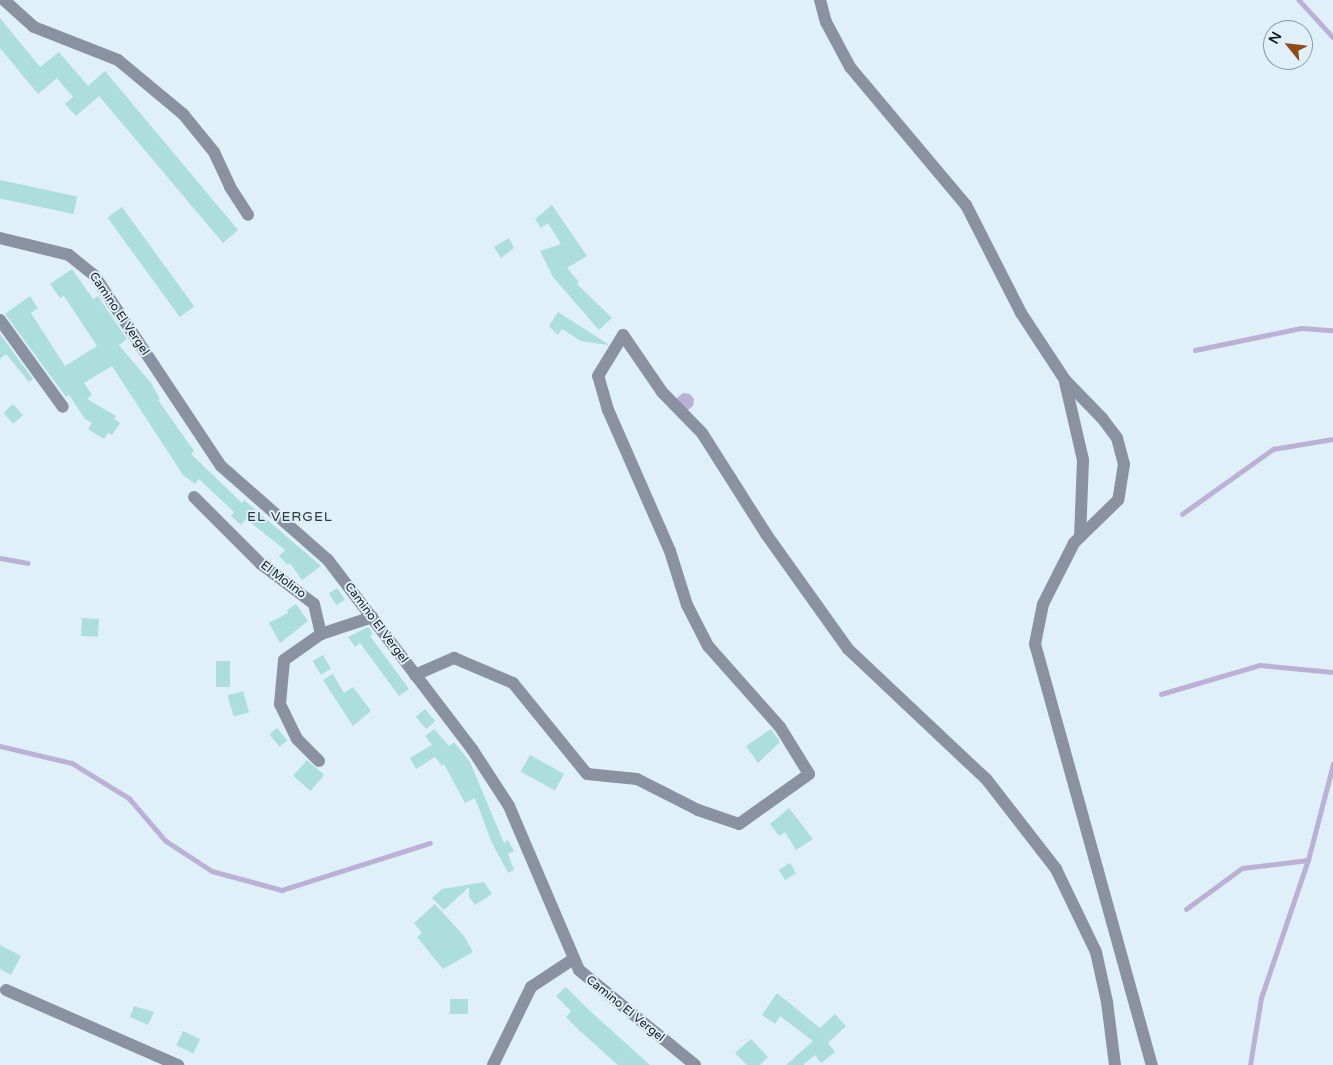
<!DOCTYPE html>
<style>
body{margin:0}
#map{position:relative;width:1333px;height:1065px;overflow:hidden;background:#e0f0f8;font-family:"Varela Round",sans-serif}
div>[style]{position:absolute}
.water>*{inset:0;background:#bbb1d6}
.stream>*{height:4.5px;margin:-2.25px;padding:0 2.25px;transform-origin:2.25px;border-radius:2.25px;background:#bbb1d6}
.building>*{inset:0;background:#abdedc;transform-origin:0 0}
.minor>*{height:12px;margin:-6px;padding:0 6px;transform-origin:6px;border-radius:6px;background:#8a91a0}
span{translate:-50% -50%;white-space:nowrap;text-align:center;line-height:1.15;-webkit-text-stroke:4px #e0f0f8;paint-order:stroke}
.street-label{font-size:12px;color:#14191c}
.neighbourhood-label{font-size:14px;color:#2d3a40;letter-spacing:1px}
.north{position:absolute;left:1263px;top:20px;width:50px;height:50px;box-sizing:border-box;background:#e0f0f8;border:1px solid #8e9aa0;border-radius:50%;rotate:299deg;font-size:14px;font-weight:700;line-height:20px;text-align:center;color:#14191c}
.north::after{content:'';display:block;margin:auto;width:18px;height:22px;background:#8e4c1a;clip-path:polygon(50% 0,100% 100%,50% 72%,0 100%)}
</style>
<div id="map">
<div class="water">
<i style="clip-path:polygon(683px 393px,690px 394px,694px 399px,693px 406px,688px 410px,677px 404px,677px 398px)"></i>
</div>
<div class="stream">
<i style="left:1299px;top:0;width:50px;rotate:47.4deg"></i>
<i style="left:1195px;top:350px;width:108px;rotate:-11.7deg"></i>
<i style="left:1301px;top:328px;width:32px;rotate:4deg"></i>
<i style="left:1182px;top:514px;width:112px;rotate:-35.5deg"></i>
<i style="left:1273px;top:449px;width:61px;rotate:-9.5deg"></i>
<i style="left:0;top:558px;width:28px;rotate:10deg"></i>
<i style="left:1161px;top:694px;width:103px;rotate:-16.3deg"></i>
<i style="left:1260px;top:665px;width:73px;rotate:5.5deg"></i>
<i style="left:0;top:746px;width:74px;rotate:13.3deg"></i>
<i style="left:72px;top:763px;width:67px;rotate:31.6deg"></i>
<i style="left:129px;top:798px;width:57px;rotate:49.3deg"></i>
<i style="left:166px;top:841px;width:55px;rotate:33.1deg"></i>
<i style="left:212px;top:871px;width:73px;rotate:15.2deg"></i>
<i style="left:282px;top:890px;width:155px;rotate:-17.6deg"></i>
<i style="left:1186px;top:909px;width:69px;rotate:-36.2deg"></i>
<i style="left:1242px;top:868px;width:66px;rotate:-6.9deg"></i>
<i style="left:1250px;top:1065px;width:68px;rotate:-80.7deg"></i>
<i style="left:1261px;top:998px;width:146px;rotate:-71.2deg"></i>
<i style="left:1308px;top:860px;width:99px;rotate:-75.4deg"></i>
</div>
<div class="building">
<i style="clip-path:polygon(0 18px,40px 67px,59px 52px,88px 86px,105px 71px,238px 230px,223px 243px,99px 96px,76px 116px,65px 104px,73px 97px,57px 78px,38px 94px,0 48px)"></i>
<i style="left:0;top:180px;width:79px;height:18px;rotate:12deg"></i>
<i style="clip-path:polygon(552px 205px,587px 256px,567px 268px,579px 282px,577px 284px,612px 318px,599px 330px,553px 277px,540px 251px,561px 244px,548px 223px,541px 228px,535px 219px)"></i>
<i style="left:122px;top:207px;width:123px;height:18px;rotate:54deg"></i>
<i style="clip-path:polygon(509px 238px,514px 248px,501px 258px,494px 247px)"></i>
<i style="clip-path:polygon(72px 269px,93px 299px,98px 296px,127px 339px,119px 345px,151px 383px,160px 399px,158px 400px,194px 451px,191px 454px,242px 503px,244px 500px,321px 566px,302px 580px,290px 563px,288px 565px,279px 556px,285px 550px,246px 519px,241px 525px,231px 516px,234px 512px,199px 479px,195px 484px,183px 475px,112px 366px,84px 383px,92px 395px,87px 399px,116px 416px,114px 419px,120px 423px,112px 435px,108px 433px,104px 439px,88px 429px,92px 423px,85px 419px,69px 395px,66px 397px,5px 314px,30px 296px,38px 308px,31px 313px,65px 366px,97px 346px,64px 296px,60px 298px,50px 284px)"></i>
<i style="clip-path:polygon(558px 312px,608px 344px,608px 345px,581px 341px,562px 329px,558px 335px,549px 326px)"></i>
<i style="clip-path:polygon(0 334px,33px 379px,29px 382px,6px 354px,0 359px)"></i>
<i style="left:13px;top:404px;width:15px;height:13px;rotate:48deg"></i>
<i style="left:337px;top:588px;width:14px;height:10px;rotate:56deg"></i>
<i style="clip-path:polygon(296px 604px,308px 621px,280px 643px,269px 623px,288px 613px,287px 610px)"></i>
<i style="left:82px;top:618px;width:17px;height:18px;rotate:3deg"></i>
<i style="clip-path:polygon(368px 627px,373px 634px,370px 636px,409px 689px,399px 696px,360px 643px,355px 647px,348px 637px)"></i>
<i style="left:323px;top:655px;width:16px;height:12px;rotate:60deg"></i>
<i style="left:216px;top:661px;width:14px;height:26px"></i>
<i style="clip-path:polygon(333px 674px,344px 693px,353px 687px,371px 711px,353px 726px,323px 680px)"></i>
<i style="left:243px;top:691px;width:22px;height:16px;rotate:74deg"></i>
<i style="left:425px;top:709px;width:16px;height:12px;rotate:50deg"></i>
<i style="left:277px;top:728px;width:16px;height:10px;rotate:50deg"></i>
<i style="clip-path:polygon(434px 729px,449px 746px,454px 742px,470px 762px,504px 843px,508px 840px,514px 851px,508px 854px,514px 870px,508px 873px,492px 843px,475px 798px,465px 803px,444px 764px,442px 766px,435px 757px,416px 769px,410px 758px,432px 745px,425px 736px)"></i>
<i style="clip-path:polygon(771px 729px,780px 742px,758px 763px,746px 746px)"></i>
<i style="left:530px;top:755px;width:39px;height:19px;rotate:29deg"></i>
<i style="left:307px;top:760px;width:23px;height:21px;rotate:41deg"></i>
<i style="clip-path:polygon(789px 808px,813px 839px,796px 850px,785px 832px,779px 836px,770px 824px)"></i>
<i style="left:790px;top:863px;width:12px;height:13px;rotate:59deg"></i>
<i style="clip-path:polygon(484px 882px,492px 894px,475px 905px,469px 897px,469px 887px,444px 910px,432px 898px,442px 889px)"></i>
<i style="clip-path:polygon(435px 904px,464px 936px,473px 952px,443px 969px,417px 937px,422px 933px,414px 923px)"></i>
<i style="clip-path:polygon(0 945px,21px 956px,11px 975px,0 969px)"></i>
<i style="clip-path:polygon(566px 987px,590px 1011px,650px 1065px,618px 1065px,581px 1032px,566px 1017px,571px 1011px,556px 996px)"></i>
<i style="clip-path:polygon(777px 993px,820px 1028px,835px 1014px,846px 1026px,828px 1043px,835px 1052px,821px 1063px,815px 1055px,803px 1065px,786px 1065px,813px 1041px,780px 1016px,775px 1024px,762px 1015px)"></i>
<i style="left:468px;top:999px;width:15px;height:18px;rotate:90deg"></i>
<i style="clip-path:polygon(134px 1006px,154px 1012px,148px 1025px,130px 1017px)"></i>
<i style="left:183px;top:1031px;width:19px;height:16px;rotate:25deg"></i>
<i style="clip-path:polygon(751px 1039px,768px 1057px,760px 1065px,747px 1065px,735px 1053px)"></i>
</div>
<div class="minor">
<i style="left:4px;top:0;width:40px;rotate:42deg"></i>
<i style="left:34px;top:27px;width:90px;rotate:21.4deg"></i>
<i style="left:118px;top:60px;width:85px;rotate:39.7deg"></i>
<i style="left:183px;top:114px;width:49px;rotate:50.8deg"></i>
<i style="left:214px;top:152px;width:38px;rotate:65deg"></i>
<i style="left:230px;top:187px;width:33px;rotate:57deg"></i>
<i style="left:820px;top:0;width:23px;rotate:75deg"></i>
<i style="left:826px;top:22px;width:51px;rotate:61.9deg"></i>
<i style="left:850px;top:67px;width:180px;rotate:50deg"></i>
<i style="left:966px;top:205px;width:121px;rotate:63deg"></i>
<i style="left:1021px;top:313px;width:80px;rotate:56.7deg"></i>
<i style="left:1065px;top:380px;width:53px;rotate:45.8deg"></i>
<i style="left:1102px;top:418px;width:25px;rotate:53deg"></i>
<i style="left:1117px;top:438px;width:27px;rotate:75deg"></i>
<i style="left:1124px;top:464px;width:36px;rotate:99deg"></i>
<i style="left:1118px;top:500px;width:62px;rotate:135.7deg"></i>
<i style="left:1074px;top:543px;width:68px;rotate:116.9deg"></i>
<i style="left:1043px;top:604px;width:41px;rotate:101.3deg"></i>
<i style="left:1035px;top:644px;width:437px;rotate:74.5deg"></i>
<i style="left:0;top:238px;width:71px;rotate:13.8deg"></i>
<i style="left:69px;top:255px;width:32px;rotate:39deg"></i>
<i style="left:94px;top:275px;width:229px;rotate:56.4deg"></i>
<i style="left:221px;top:466px;width:142px;rotate:41.3deg"></i>
<i style="left:328px;top:560px;width:238px;rotate:52.7deg"></i>
<i style="left:472px;top:749px;width:68px;rotate:57deg"></i>
<i style="left:509px;top:806px;width:178px;rotate:66.9deg"></i>
<i style="left:579px;top:970px;width:150px;rotate:39.3deg"></i>
<i style="left:0;top:320px;width:107px;rotate:54.1deg"></i>
<i style="left:1065px;top:382px;width:80px;rotate:77deg"></i>
<i style="left:1083px;top:460px;width:77px;rotate:92.2deg"></i>
<i style="left:194px;top:497px;width:95px;rotate:45deg"></i>
<i style="left:261px;top:564px;width:66px;rotate:37deg"></i>
<i style="left:314px;top:604px;width:31px;rotate:77deg"></i>
<i style="left:321px;top:634px;width:54px;rotate:-18.4deg"></i>
<i style="left:415px;top:675px;width:43px;rotate:-23.6deg"></i>
<i style="left:454px;top:658px;width:64px;rotate:23deg"></i>
<i style="left:513px;top:683px;width:117px;rotate:50.9deg"></i>
<i style="left:587px;top:774px;width:50px;rotate:5.7deg"></i>
<i style="left:637px;top:779px;width:68px;rotate:26.9deg"></i>
<i style="left:698px;top:810px;width:43px;rotate:18.9deg"></i>
<i style="left:739px;top:824px;width:86px;rotate:-35.5deg"></i>
<i style="left:809px;top:774px;width:55px;rotate:-121.7deg"></i>
<i style="left:780px;top:727px;width:108px;rotate:-131.6deg"></i>
<i style="left:708px;top:646px;width:46px;rotate:-117.1deg"></i>
<i style="left:687px;top:605px;width:57px;rotate:-107.5deg"></i>
<i style="left:670px;top:551px;width:154px;rotate:-113.7deg"></i>
<i style="left:608px;top:410px;width:35px;rotate:-106deg"></i>
<i style="left:598px;top:376px;width:48px;rotate:-58.6deg"></i>
<i style="left:623px;top:335px;width:69px;rotate:55.6deg"></i>
<i style="left:662px;top:392px;width:57px;rotate:45.7deg"></i>
<i style="left:702px;top:433px;width:120px;rotate:57.6deg"></i>
<i style="left:766px;top:534px;width:141px;rotate:54.5deg"></i>
<i style="left:848px;top:649px;width:191px;rotate:43.3deg"></i>
<i style="left:987px;top:780px;width:113px;rotate:52.2deg"></i>
<i style="left:1056px;top:869px;width:92px;rotate:64.3deg"></i>
<i style="left:1096px;top:952px;width:51px;rotate:77.6deg"></i>
<i style="left:1107px;top:1002px;width:64px;rotate:82.8deg"></i>
<i style="left:319px;top:761px;width:31px;rotate:-135deg"></i>
<i style="left:297px;top:739px;width:39px;rotate:-116deg"></i>
<i style="left:280px;top:704px;width:44px;rotate:-84.8deg"></i>
<i style="left:284px;top:660px;width:45px;rotate:-35.1deg"></i>
<i style="left:6px;top:990px;width:188px;rotate:23.6deg"></i>
<i style="left:493px;top:1065px;width:87px;rotate:-64deg"></i>
<i style="left:531px;top:987px;width:49px;rotate:-33.4deg"></i>
</div>
<div class="street-label">
<span style="left:119px;top:314px;rotate:56deg">Camino El Vergel</span>
<span style="left:283px;top:580px;rotate:37deg">El Molino</span>
<span style="left:376px;top:623px;rotate:53deg">Camino El Vergel</span>
<span style="left:625px;top:1009px;rotate:39deg">Camino El Vergel</span>
</div>
<div class="neighbourhood-label">
<span style="left:290px;top:517px">EL VERGEL</span>
</div>
<div class="north">N</div>
</div>
